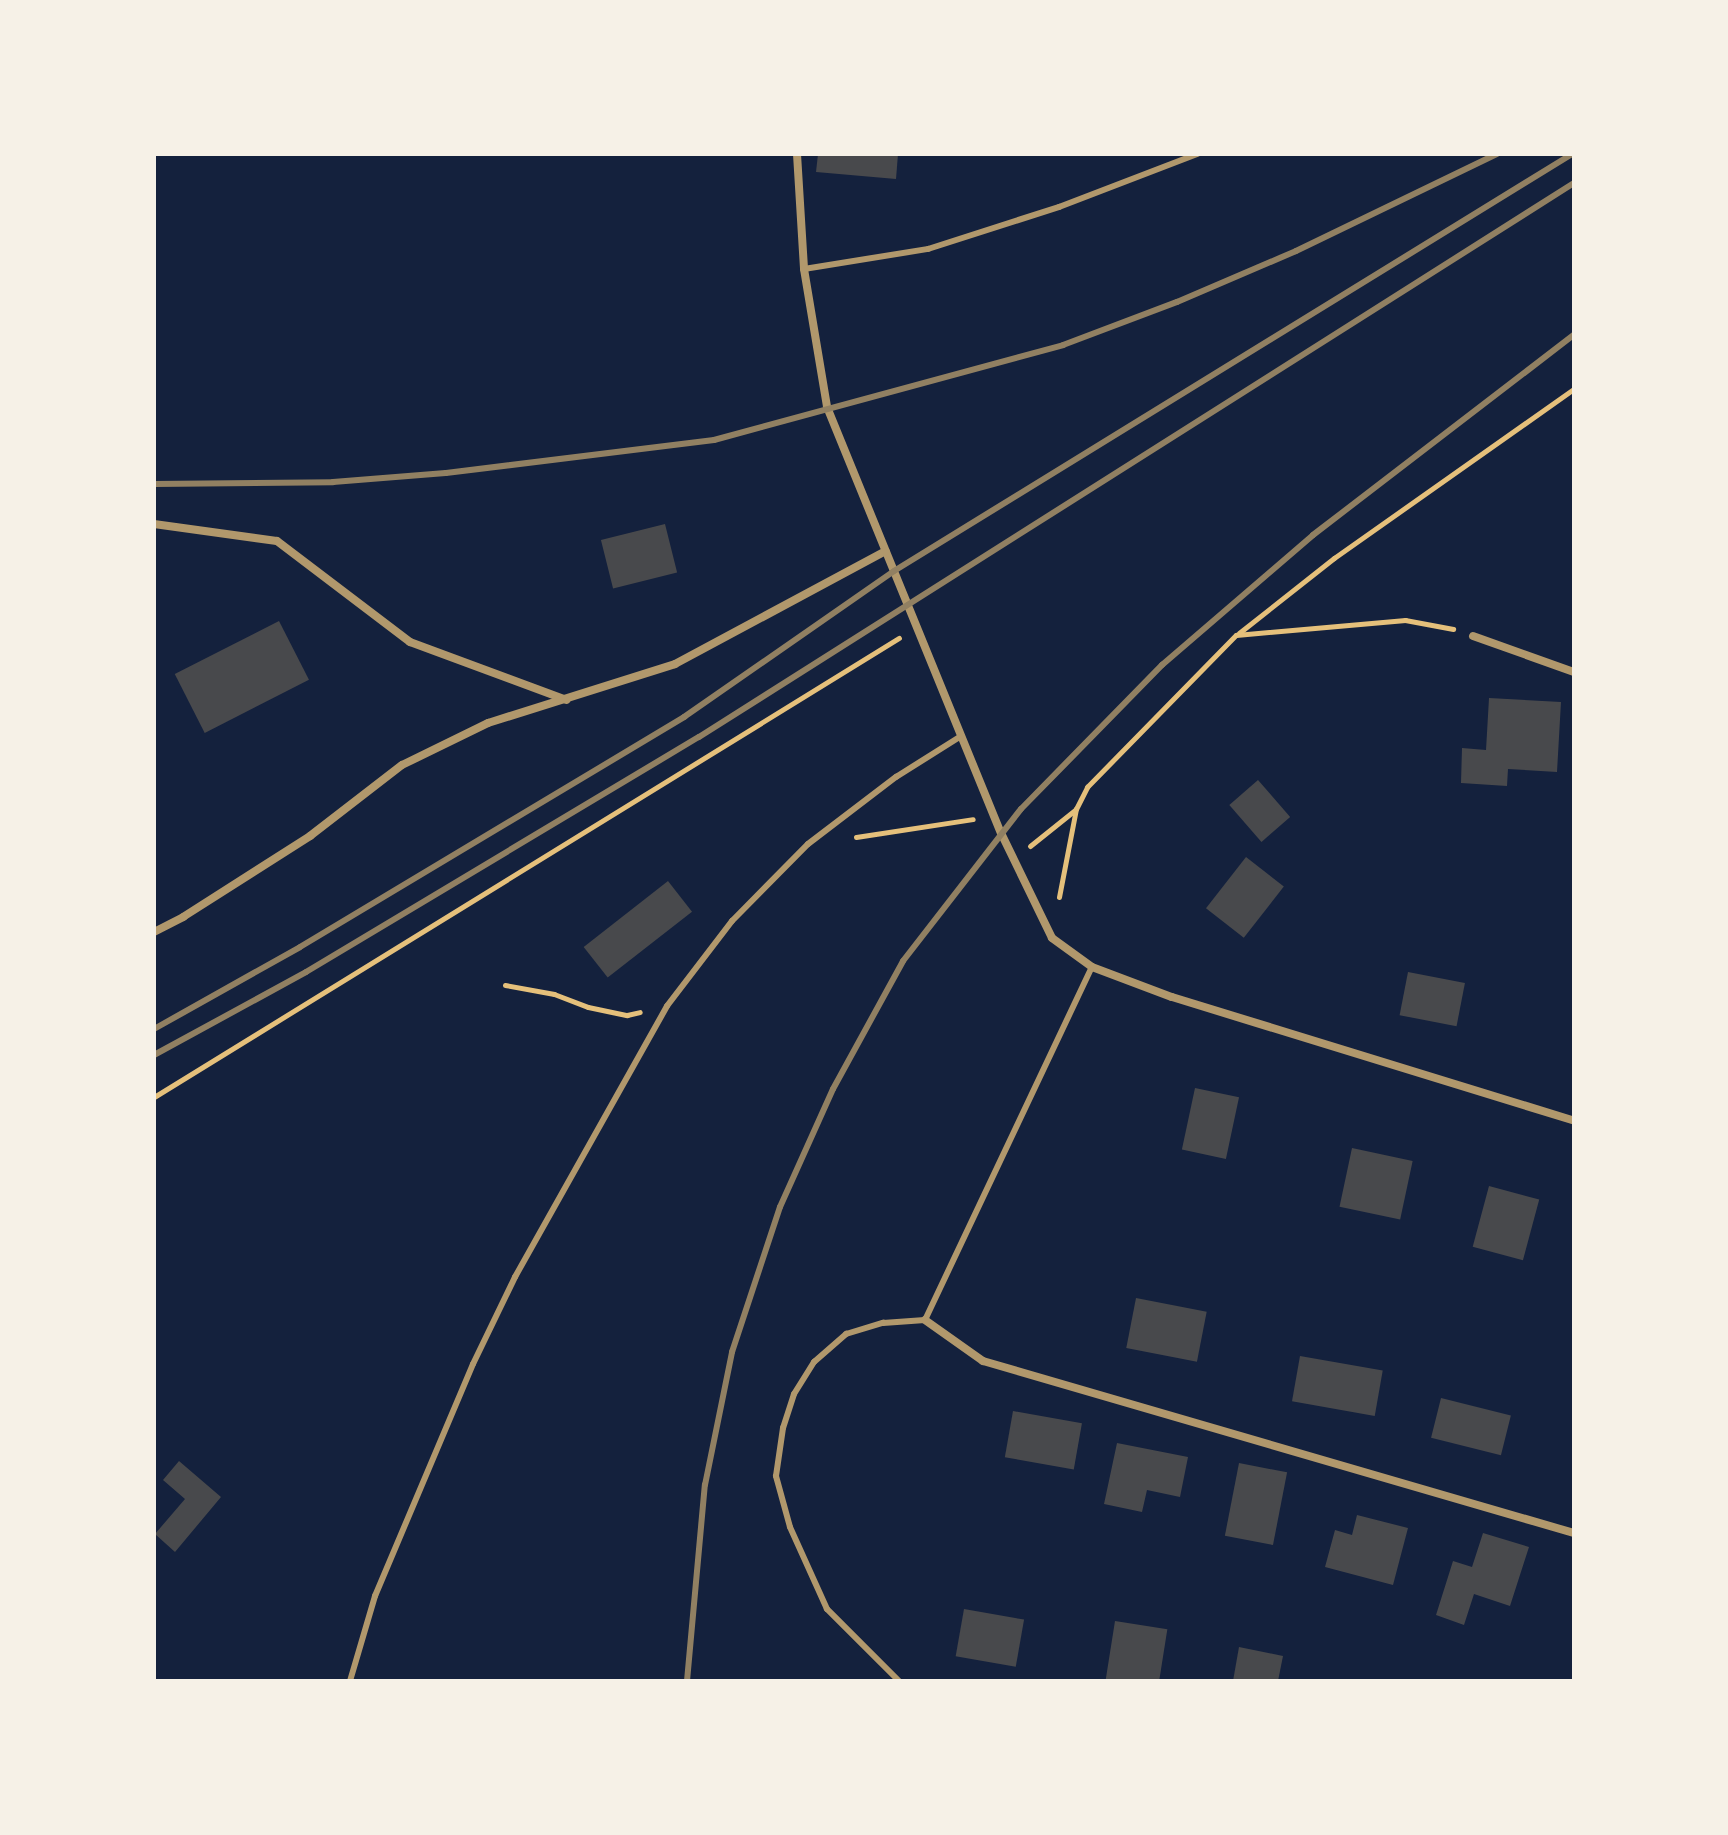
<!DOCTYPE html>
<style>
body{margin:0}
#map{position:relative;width:1728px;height:1835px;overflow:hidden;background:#14213d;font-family:Merriweather,serif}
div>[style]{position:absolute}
.building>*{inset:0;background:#48494c;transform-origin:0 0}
.path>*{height:5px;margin:-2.5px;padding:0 2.5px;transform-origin:2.5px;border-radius:2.5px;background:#e5c07b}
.service>*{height:6px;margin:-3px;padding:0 3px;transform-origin:3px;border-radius:3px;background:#b1986c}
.minor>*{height:8px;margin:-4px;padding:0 4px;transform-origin:4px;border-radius:4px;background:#b1986c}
.rail>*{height:6px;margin:-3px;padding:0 3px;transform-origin:3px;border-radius:3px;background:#918062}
span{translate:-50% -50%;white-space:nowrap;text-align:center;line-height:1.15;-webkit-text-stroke:7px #f6f1e7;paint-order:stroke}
.frame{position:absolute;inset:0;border:156px solid #f6f1e7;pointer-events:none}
</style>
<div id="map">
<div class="building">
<i style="clip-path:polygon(818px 154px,898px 154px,896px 179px,816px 172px)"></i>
<i style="left:665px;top:524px;width:50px;height:66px;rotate:76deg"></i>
<i style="left:279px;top:621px;width:66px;height:117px;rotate:63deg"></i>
<i style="clip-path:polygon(1489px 698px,1561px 702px,1557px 772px,1508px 769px,1507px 786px,1461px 783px,1462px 748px,1486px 750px)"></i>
<i style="left:1258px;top:780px;width:49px;height:38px;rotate:49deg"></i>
<i style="left:1246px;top:857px;width:48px;height:65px;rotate:38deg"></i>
<i style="left:668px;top:881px;width:39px;height:107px;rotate:52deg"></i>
<i style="left:1408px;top:972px;width:58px;height:44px;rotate:11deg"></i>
<i style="left:1195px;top:1088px;width:45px;height:63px;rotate:12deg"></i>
<i style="left:1352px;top:1148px;width:62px;height:60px;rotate:12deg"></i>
<i style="left:1489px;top:1186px;width:52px;height:63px;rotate:15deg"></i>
<i style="left:1136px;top:1298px;width:72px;height:51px;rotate:11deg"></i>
<i style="left:1300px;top:1356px;width:84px;height:46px;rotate:10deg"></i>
<i style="left:1441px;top:1398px;width:72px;height:41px;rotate:14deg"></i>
<i style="left:1013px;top:1411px;width:70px;height:47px;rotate:10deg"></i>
<i style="clip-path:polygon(1117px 1443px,1188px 1457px,1180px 1497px,1147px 1490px,1142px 1512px,1104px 1504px)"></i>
<i style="clip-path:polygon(179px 1461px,221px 1497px,175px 1552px,155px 1534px,185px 1499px,163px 1480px)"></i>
<i style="left:1239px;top:1463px;width:49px;height:74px;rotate:11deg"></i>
<i style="clip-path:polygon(1357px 1515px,1408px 1528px,1393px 1585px,1325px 1567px,1335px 1530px,1352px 1535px)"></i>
<i style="clip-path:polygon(1483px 1533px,1529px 1547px,1510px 1606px,1474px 1594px,1464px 1625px,1436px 1615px,1453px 1561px,1472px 1567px)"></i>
<i style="left:964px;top:1609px;width:61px;height:48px;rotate:10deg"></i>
<i style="left:1115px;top:1621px;width:53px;height:61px;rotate:9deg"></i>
<i style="clip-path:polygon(1239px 1647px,1283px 1656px,1278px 1681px,1233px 1681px)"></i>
</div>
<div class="path">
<i style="left:1239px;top:633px;width:121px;rotate:-38.3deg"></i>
<i style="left:1334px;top:558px;width:294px;rotate:-35.2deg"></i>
<i style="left:856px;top:837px;width:118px;rotate:-8.7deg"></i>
<i style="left:1030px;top:846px;width:58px;rotate:-38.7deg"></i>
<i style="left:1059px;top:897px;width:90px;rotate:-79.1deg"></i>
<i style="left:1076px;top:809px;width:25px;rotate:-63deg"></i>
<i style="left:1087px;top:787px;width:213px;rotate:-45.6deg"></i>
<i style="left:1236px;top:635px;width:170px;rotate:-5.1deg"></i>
<i style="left:1405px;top:620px;width:49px;rotate:10.6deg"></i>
<i style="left:505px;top:985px;width:50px;rotate:10.4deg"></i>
<i style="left:554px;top:994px;width:36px;rotate:21deg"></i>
<i style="left:588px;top:1007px;width:40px;rotate:12deg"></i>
<i style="left:627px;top:1015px;width:13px;rotate:-13deg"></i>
<i style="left:154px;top:1097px;width:875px;rotate:-31.64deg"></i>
</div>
<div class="service">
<i style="left:804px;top:269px;width:126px;rotate:-9.2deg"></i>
<i style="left:928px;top:249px;width:138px;rotate:-17.8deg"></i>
<i style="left:1059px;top:207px;width:148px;rotate:-21deg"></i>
<i style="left:350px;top:1681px;width:89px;rotate:-73.6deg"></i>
<i style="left:375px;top:1596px;width:252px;rotate:-67.1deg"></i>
<i style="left:473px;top:1364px;width:97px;rotate:-64.2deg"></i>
<i style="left:515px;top:1277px;width:311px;rotate:-60.7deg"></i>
<i style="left:667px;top:1006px;width:107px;rotate:-52.6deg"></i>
<i style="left:732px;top:921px;width:108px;rotate:-45.4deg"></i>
<i style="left:808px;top:844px;width:111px;rotate:-37.3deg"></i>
<i style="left:896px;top:777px;width:77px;rotate:-32.2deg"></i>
<i style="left:899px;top:1681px;width:102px;rotate:-135deg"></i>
<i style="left:827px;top:1609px;width:90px;rotate:-114.3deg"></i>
<i style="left:790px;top:1527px;width:53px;rotate:-105.4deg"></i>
<i style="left:776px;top:1476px;width:49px;rotate:-81.7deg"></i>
<i style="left:783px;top:1428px;width:36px;rotate:-72deg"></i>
<i style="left:794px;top:1394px;width:38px;rotate:-58deg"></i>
<i style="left:814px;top:1362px;width:43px;rotate:-41.2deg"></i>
<i style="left:846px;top:1334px;width:39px;rotate:-17deg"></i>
<i style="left:883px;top:1323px;width:42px;rotate:-4.1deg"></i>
<i style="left:925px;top:1320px;width:391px;rotate:-64.7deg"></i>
</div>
<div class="minor">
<i style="left:797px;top:154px;width:115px;rotate:86.5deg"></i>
<i style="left:804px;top:269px;width:140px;rotate:80.5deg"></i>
<i style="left:827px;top:407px;width:462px;rotate:67.8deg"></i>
<i style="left:1002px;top:835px;width:114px;rotate:64.1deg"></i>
<i style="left:1052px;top:938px;width:49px;rotate:35.9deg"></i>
<i style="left:1092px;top:967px;width:85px;rotate:20.6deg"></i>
<i style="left:1172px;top:997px;width:421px;rotate:17.1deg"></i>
<i style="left:154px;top:524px;width:124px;rotate:7.9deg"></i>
<i style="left:277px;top:541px;width:167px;rotate:37.2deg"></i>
<i style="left:410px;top:642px;width:167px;rotate:20.3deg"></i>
<i style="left:1473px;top:636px;width:107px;rotate:19.6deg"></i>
<i style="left:154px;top:932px;width:33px;rotate:-27deg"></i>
<i style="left:183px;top:917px;width:151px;rotate:-32.5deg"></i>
<i style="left:310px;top:836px;width:116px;rotate:-37.7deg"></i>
<i style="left:402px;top:765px;width:96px;rotate:-26deg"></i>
<i style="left:488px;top:723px;width:196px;rotate:-17.5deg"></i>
<i style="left:675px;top:664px;width:239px;rotate:-28.2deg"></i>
<i style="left:925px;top:1320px;width:71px;rotate:35.3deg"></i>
<i style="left:983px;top:1361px;width:616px;rotate:16.23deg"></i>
</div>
<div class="rail">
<i style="left:154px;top:484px;width:179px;rotate:-0.6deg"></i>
<i style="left:333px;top:482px;width:113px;rotate:-4.6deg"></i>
<i style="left:446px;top:473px;width:270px;rotate:-7deg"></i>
<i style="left:714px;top:440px;width:362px;rotate:-15.2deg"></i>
<i style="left:1063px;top:345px;width:122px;rotate:-20.7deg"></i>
<i style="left:1177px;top:302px;width:129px;rotate:-23.2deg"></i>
<i style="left:1296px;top:251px;width:223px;rotate:-25.8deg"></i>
<i style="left:154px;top:1029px;width:167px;rotate:-29.3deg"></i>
<i style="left:300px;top:947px;width:448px;rotate:-30.9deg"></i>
<i style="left:684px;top:717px;width:256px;rotate:-34.8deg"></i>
<i style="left:894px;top:571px;width:796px;rotate:-31.59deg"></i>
<i style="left:154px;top:1055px;width:173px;rotate:-28.6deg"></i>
<i style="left:306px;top:972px;width:458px;rotate:-30.9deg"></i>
<i style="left:699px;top:737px;width:1036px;rotate:-32.34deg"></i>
<i style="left:687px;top:1681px;width:197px;rotate:-84.8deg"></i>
<i style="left:705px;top:1485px;width:136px;rotate:-78.5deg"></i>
<i style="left:732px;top:1352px;width:153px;rotate:-71.7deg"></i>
<i style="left:780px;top:1207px;width:129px;rotate:-65.8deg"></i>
<i style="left:833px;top:1089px;width:146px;rotate:-61.3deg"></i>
<i style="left:903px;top:961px;width:192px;rotate:-52.2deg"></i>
<i style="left:1021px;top:809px;width:202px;rotate:-45.6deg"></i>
<i style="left:1162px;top:665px;width:199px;rotate:-40.7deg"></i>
<i style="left:1313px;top:535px;width:329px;rotate:-37.5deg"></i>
</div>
<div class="frame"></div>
</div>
